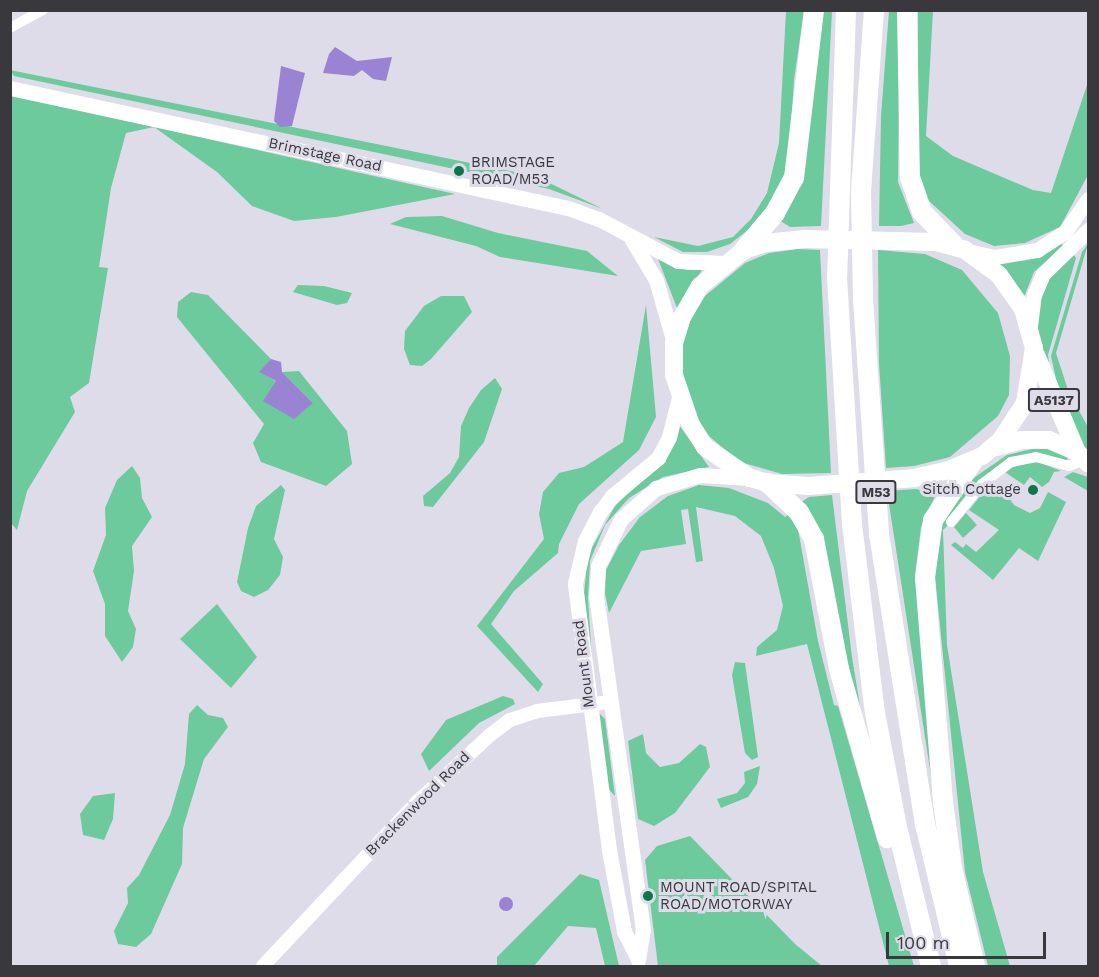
<!DOCTYPE html>
<style>
body{margin:0}
#map{position:relative;width:1099px;height:977px;overflow:hidden;background:#dfdce9;font-family:"Work Sans",sans-serif}
div>[style]{position:absolute}
.green>*{inset:0;background:#6dca9c}
.water>*{inset:0;background:#9a83d3}
.round{border-radius:50%}
.minor>*{height:10px;margin:-5px;padding:0 5px;transform-origin:5px;border-radius:5px;background:#fff}
.tertiary>*{height:14px;margin:-7px;padding:0 7px;transform-origin:7px;border-radius:7px;background:#fff}
.secondary>*{height:15px;margin:-7.5px;padding:0 7.5px;transform-origin:7.5px;border-radius:7.5px;background:#fff}
.primary>*{height:18px;margin:-9px;padding:0 9px;transform-origin:9px;border-radius:9px;background:#fff}
.motorway>*{height:20px;margin:-10px;padding:0 10px;transform-origin:10px;border-radius:10px;background:#fff}
.dots>*{width:16px;height:16px;translate:-50% -50%;box-sizing:border-box;border:3px solid #dfdce9;border-radius:50%}
span{translate:-50% -50%;white-space:nowrap;text-align:center;line-height:1.15;-webkit-text-stroke:6px #dfdce9;paint-order:stroke}
.shield-label span{padding:2px 4px;background:#dfdce9;border:2px solid;border-radius:4px;-webkit-text-stroke-width:0}
.shield-label{font-size:14px;color:#39383d;font-weight:700}
.street-label{font-size:15px;color:#39383d}
.poi-label{font-size:15px;color:#39383d}
.left{translate:0 -50%;text-align:left}
.right{translate:-100% -50%;text-align:right}
.frame{position:absolute;inset:0;border:12px solid #39383d;pointer-events:none}
.scale{position:absolute;left:886px;top:932px;width:160px;height:27px;box-sizing:border-box;border:3px solid #39383d;border-top:0;padding-left:8px;font-size:18px;line-height:21px;white-space:nowrap;color:#39383d;-webkit-text-stroke:4px #dfdce9;paint-order:stroke}
</style>
<div id="map">
<div class="green">
<i style="clip-path:polygon(786px 11px,804px 11px,794px 80px,791px 126px,794px 133px,783px 188px,753px 226px,730px 244px,707px 252px,683px 252px,654px 237px,698px 246px,733px 237px,751px 219px,767px 193px,779px 143px)"></i>
<i style="clip-path:polygon(821px 11px,832px 11px,821px 226px,790px 227px,779px 220px)"></i>
<i style="clip-path:polygon(889px 11px,900px 11px,898px 182px,914px 223px,901px 226px,879px 226px,881px 116px)"></i>
<i style="clip-path:polygon(918px 11px,933px 11px,926px 136px,953px 156px,1033px 190px,1051px 193px,1088px 82px,1088px 175px,1060px 227px,1025px 243px,994px 246px,965px 234px,928px 200px,917px 170px)"></i>
<i style="clip-path:polygon(10px 70px,535px 176px,603px 209px,549px 189px,14px 76px)"></i>
<i style="clip-path:polygon(10px 95px,455px 194px,336px 217px,294px 221px,252px 206px,217px 172px,154px 127px,126px 133px,111px 188px,99px 267px,108px 268px,89px 383px,70px 397px,75px 412px,27px 491px,17px 530px,10px 522px)"></i>
<i style="clip-path:polygon(442px 216px,498px 233px,587px 251px,618px 276px,500px 257px,476px 246px,390px 224px,406px 217px)"></i>
<i style="clip-path:polygon(1061px 243px,1063px 246px,1034px 272px,1024px 297px,997px 263px)"></i>
<i style="clip-path:polygon(1088px 244px,1056px 353px,1069px 393px,1088px 427px,1088px 453px,1068px 423px,1073px 419px,1058px 388px,1051px 356px,1082px 252px)"></i>
<i style="clip-path:polygon(798px 249px,820px 250px,831px 473px,782px 474px,740px 462px,704px 432px,684px 392px,681px 351px,690px 321px,705px 296px,745px 263px,769px 253px)"></i>
<i style="clip-path:polygon(878px 250px,925px 254px,962px 270px,998px 313px,1010px 356px,1009px 395px,998px 416px,950px 457px,914px 466px,886px 468px,879px 363px)"></i>
<i style="clip-path:polygon(1073px 254px,1076px 258px,1048px 355px,1053px 392px,1037px 325px,1043px 282px)"></i>
<i style="clip-path:polygon(658px 259px,687px 270px,702px 270px,677px 308px)"></i>
<i style="clip-path:polygon(298px 285px,324px 286px,352px 293px,347px 303px,337px 305px,293px 292px)"></i>
<i style="clip-path:polygon(191px 292px,208px 295px,271px 359px,260px 372px,313px 403px,282px 372px,299px 371px,347px 431px,352px 464px,326px 486px,261px 462px,253px 443px,264px 424px,177px 317px,178px 302px)"></i>
<i style="clip-path:polygon(441px 296px,464px 296px,472px 312px,431px 359px,422px 366px,410px 365px,404px 349px,405px 331px,424px 306px)"></i>
<i style="clip-path:polygon(646px 305px,656px 417px,639px 450px,579px 504px,559px 544px,558px 553px,514px 591px,491px 624px,543px 684px,538px 692px,477px 626px,544px 539px,539px 514px,543px 492px,559px 473px,584px 467px,623px 442px)"></i>
<i style="clip-path:polygon(495px 378px,502px 389px,484px 442px,433px 507px,424px 506px,423px 496px,450px 473px,459px 457px,461px 426px,469px 408px,481px 390px)"></i>
<i style="clip-path:polygon(679px 425px,709px 467px,663px 477px,629px 498px,605px 525px,590px 561px,588px 598px,594px 691px,584px 593px,588px 555px,615px 506px,668px 456px)"></i>
<i style="clip-path:polygon(1045px 446px,1068px 457px,1067px 461px,1017px 457px,943px 530px,947px 645px,983px 872px,1010px 966px,988px 966px,965px 872px,931px 537px,962px 490px,975px 477px,1007px 455px)"></i>
<i style="clip-path:polygon(1036px 461px,1061px 471px,1054px 472px,1049px 482px,1042px 487px,1030px 477px,1024px 485px,1002px 470px)"></i>
<i style="clip-path:polygon(132px 466px,140px 478px,142px 498px,152px 517px,132px 546px,134px 571px,128px 611px,136px 629px,133px 647px,122px 662px,105px 636px,105px 604px,93px 571px,106px 535px,105px 508px,117px 480px)"></i>
<i style="clip-path:polygon(1073px 472px,1088px 477px,1088px 491px,1064px 477px)"></i>
<i style="clip-path:polygon(990px 484px,999px 484px,1014px 505px,1030px 513px,1040px 508px,1048px 492px,1066px 502px,1038px 561px,1019px 548px,993px 580px,951px 545px,955px 542px,963px 548px,966px 544px,976px 552px,999px 530px,969px 510px)"></i>
<i style="clip-path:polygon(281px 485px,285px 490px,274px 539px,283px 557px,280px 575px,268px 590px,254px 597px,241px 591px,237px 582px,248px 528px,256px 506px)"></i>
<i style="clip-path:polygon(699px 485px,729px 488px,768px 503px,785px 517px,788px 515px,798px 529px,818px 641px,834px 705px,838px 706px,914px 966px,889px 966px,807px 644px,756px 656px,757px 647px,777px 630px,783px 606px,774px 568px,761px 536px,735px 516px,696px 507px,703px 561px,696px 562px,688px 509px,681px 510px,686px 544px,641px 551px,609px 613px,605px 593px,606px 570px,619px 545px,640px 517px,668px 496px)"></i>
<i style="clip-path:polygon(916px 489px,936px 494px,921px 527px,915px 576px,937px 789px,933px 789px,887px 491px)"></i>
<i style="clip-path:polygon(832px 495px,852px 657px,868px 755px,798px 504px,809px 497px)"></i>
<i style="clip-path:polygon(966px 513px,977px 525px,963px 538px,954px 527px)"></i>
<i style="clip-path:polygon(217px 604px,257px 657px,231px 688px,180px 639px)"></i>
<i style="clip-path:polygon(735px 662px,745px 663px,758px 757px,752px 760px,745px 753px,732px 675px)"></i>
<i style="clip-path:polygon(503px 696px,513px 699px,515px 704px,479px 723px,429px 771px,421px 754px,446px 720px)"></i>
<i style="clip-path:polygon(197px 705px,208px 715px,223px 718px,228px 727px,204px 759px,183px 828px,182px 864px,151px 934px,136px 947px,118px 944px,114px 931px,128px 903px,127px 888px,139px 875px,170px 815px,185px 764px,189px 714px)"></i>
<i style="clip-path:polygon(599px 713px,605px 719px,615px 796px,603px 783px)"></i>
<i style="clip-path:polygon(643px 734px,646px 753px,660px 767px,679px 763px,700px 744px,706px 747px,710px 767px,675px 813px,654px 826px,638px 819px,628px 741px)"></i>
<i style="clip-path:polygon(760px 766px,757px 784px,748px 797px,721px 808px,717px 799px,737px 793px,745px 783px,744px 772px)"></i>
<i style="clip-path:polygon(115px 793px,113px 819px,104px 840px,83px 835px,80px 814px,93px 796px)"></i>
<i style="clip-path:polygon(690px 836px,795px 944px,822px 966px,658px 966px,645px 860px,657px 846px)"></i>
<i style="clip-path:polygon(580px 874px,599px 880px,619px 966px,605px 966px,596px 928px,568px 926px,534px 966px,497px 966px,497px 957px)"></i>
</div>
<div class="water">
<i style="clip-path:polygon(335px 47px,357px 61px,392px 57px,386px 81px,373px 79px,362px 70px,354px 76px,323px 73px,329px 54px)"></i>
<i style="clip-path:polygon(281px 66px,305px 73px,292px 126px,280px 127px,274px 121px)"></i>
<i style="clip-path:polygon(271px 359px,281px 362px,282px 372px,313px 403px,294px 419px,263px 401px,276px 381px,259px 372px)"></i>
<i class="round" style="left:499px;top:897px;width:14px;height:14px"></i>
</div>
<div class="minor">
<i style="left:10px;top:28px;width:38px;rotate:-29deg"></i>
<i style="left:951px;top:522px;width:49px;rotate:-50.8deg"></i>
<i style="left:982px;top:484px;width:36px;rotate:-37deg"></i>
<i style="left:1011px;top:462px;width:25px;rotate:-11deg"></i>
<i style="left:1036px;top:457px;width:34px;rotate:15deg"></i>
<i style="left:1069px;top:466px;width:17px;rotate:-21deg"></i>
</div>
<div class="tertiary">
<i style="left:263px;top:966px;width:225px;rotate:-46.8deg"></i>
<i style="left:417px;top:802px;width:99px;rotate:-42.5deg"></i>
<i style="left:490px;top:735px;width:25px;rotate:-37deg"></i>
<i style="left:510px;top:720px;width:28px;rotate:-18deg"></i>
<i style="left:537px;top:711px;width:73px;rotate:-7.1deg"></i>
</div>
<div class="secondary">
<i style="left:10px;top:88px;width:571px;rotate:12.14deg"></i>
<i style="left:568px;top:208px;width:33px;rotate:20deg"></i>
<i style="left:599px;top:219px;width:89px;rotate:28deg"></i>
<i style="left:678px;top:261px;width:47px;rotate:2.4deg"></i>
<i style="left:632px;top:240px;width:47px;rotate:59deg"></i>
<i style="left:656px;top:280px;width:66px;rotate:74.1deg"></i>
<i style="left:968px;top:251px;width:28px;rotate:13deg"></i>
<i style="left:995px;top:257px;width:43px;rotate:-9.5deg"></i>
<i style="left:1037px;top:250px;width:33px;rotate:-33deg"></i>
<i style="left:1065px;top:232px;width:40px;rotate:-55.1deg"></i>
<i style="left:1030px;top:326px;width:31px;rotate:-83deg"></i>
<i style="left:1034px;top:295px;width:23px;rotate:-67deg"></i>
<i style="left:1043px;top:274px;width:63px;rotate:-44.4deg"></i>
<i style="left:638px;top:959px;width:31px;rotate:-117deg"></i>
<i style="left:624px;top:931px;width:82px;rotate:-100.5deg"></i>
<i style="left:609px;top:850px;width:269px;rotate:-97.3deg"></i>
<i style="left:575px;top:583px;width:43px;rotate:-76.6deg"></i>
<i style="left:585px;top:541px;width:33px;rotate:-63deg"></i>
<i style="left:600px;top:512px;width:20px;rotate:-53deg"></i>
<i style="left:612px;top:496px;width:60px;rotate:-39.6deg"></i>
<i style="left:658px;top:458px;width:24px;rotate:-62deg"></i>
<i style="left:669px;top:437px;width:41px;rotate:-76deg"></i>
<i style="left:638px;top:960px;width:30px;rotate:-81deg"></i>
<i style="left:643px;top:930px;width:336px;rotate:-98deg"></i>
<i style="left:596px;top:597px;width:31px;rotate:-86deg"></i>
<i style="left:598px;top:566px;width:52px;rotate:-63.9deg"></i>
<i style="left:621px;top:519px;width:47px;rotate:-41.5deg"></i>
<i style="left:656px;top:488px;width:46px;rotate:-16.5deg"></i>
<i style="left:700px;top:475px;width:50px;rotate:3.4deg"></i>
</div>
<div class="primary">
<i style="left:805px;top:239px;width:131px;rotate:1.3deg"></i>
<i style="left:936px;top:242px;width:30px;rotate:15deg"></i>
<i style="left:965px;top:250px;width:42px;rotate:36.3deg"></i>
<i style="left:999px;top:275px;width:42px;rotate:54.8deg"></i>
<i style="left:1023px;top:309px;width:41px;rotate:74.2deg"></i>
<i style="left:1034px;top:348px;width:56px;rotate:99.3deg"></i>
<i style="left:1025px;top:403px;width:45px;rotate:123.3deg"></i>
<i style="left:1000px;top:441px;width:23px;rotate:140deg"></i>
<i style="left:982px;top:456px;width:36px;rotate:157deg"></i>
<i style="left:949px;top:470px;width:35px;rotate:167deg"></i>
<i style="left:915px;top:478px;width:107px;rotate:175.7deg"></i>
<i style="left:808px;top:486px;width:40px;rotate:-175.7deg"></i>
<i style="left:768px;top:483px;width:19px;rotate:-164deg"></i>
<i style="left:750px;top:478px;width:55px;rotate:-145.4deg"></i>
<i style="left:705px;top:447px;width:26px;rotate:-122deg"></i>
<i style="left:691px;top:425px;width:53px;rotate:-108.8deg"></i>
<i style="left:674px;top:375px;width:32px;rotate:-90deg"></i>
<i style="left:674px;top:343px;width:27px;rotate:-73deg"></i>
<i style="left:682px;top:317px;width:36px;rotate:-60deg"></i>
<i style="left:700px;top:286px;width:57px;rotate:-39.3deg"></i>
<i style="left:744px;top:250px;width:22px;rotate:-18deg"></i>
<i style="left:765px;top:243px;width:40px;rotate:-5.7deg"></i>
<i style="left:1036px;top:355px;width:105px;rotate:67.1deg"></i>
<i style="left:996px;top:447px;width:27px;rotate:-15deg"></i>
<i style="left:1022px;top:440px;width:27px"></i>
<i style="left:1049px;top:440px;width:30px;rotate:23deg"></i>
<i style="left:1077px;top:452px;width:16px;rotate:45deg"></i>
</div>
<div class="motorway">
<i style="left:846px;top:10px;width:268px;rotate:91.9deg"></i>
<i style="left:837px;top:278px;width:246px;rotate:86.5deg"></i>
<i style="left:852px;top:524px;width:190px;rotate:83.1deg"></i>
<i style="left:875px;top:713px;width:116px;rotate:79.1deg"></i>
<i style="left:897px;top:827px;width:143px;rotate:76.3deg"></i>
<i style="left:874px;top:10px;width:183px;rotate:94.1deg"></i>
<i style="left:861px;top:193px;width:106px;rotate:88.9deg"></i>
<i style="left:863px;top:299px;width:236px;rotate:86.1deg"></i>
<i style="left:879px;top:534px;width:294px;rotate:81deg"></i>
<i style="left:925px;top:824px;width:146px;rotate:76.5deg"></i>
<i style="left:907px;top:10px;width:167px;rotate:89deg"></i>
<i style="left:910px;top:177px;width:37px;rotate:71deg"></i>
<i style="left:922px;top:212px;width:46px;rotate:45.9deg"></i>
<i style="left:744px;top:250px;width:48px;rotate:-50deg"></i>
<i style="left:775px;top:213px;width:40px;rotate:-62deg"></i>
<i style="left:794px;top:178px;width:169px;rotate:-83.2deg"></i>
<i style="left:973px;top:461px;width:71px;rotate:124.1deg"></i>
<i style="left:933px;top:520px;width:59px;rotate:97.9deg"></i>
<i style="left:925px;top:578px;width:225px;rotate:85.4deg"></i>
<i style="left:943px;top:802px;width:67px;rotate:82.2deg"></i>
<i style="left:952px;top:868px;width:101px;rotate:76.8deg"></i>
<i style="left:768px;top:483px;width:42px;rotate:43.1deg"></i>
<i style="left:799px;top:512px;width:31px;rotate:61deg"></i>
<i style="left:814px;top:539px;width:132px;rotate:79.1deg"></i>
<i style="left:839px;top:669px;width:176px;rotate:74.1deg"></i>
</div>
<div class="dots">
<i style="left:459px;top:171px;background:#0c754d"></i>
<i style="left:1033px;top:490px;background:#0c754d"></i>
<i style="left:648px;top:896px;background:#0c754d"></i>
</div>
<div class="shield-label">
<span style="left:1054px;top:400px">A5137</span>
<span style="left:876px;top:492px">M53</span>
</div>
<div class="street-label">
<span style="left:325px;top:155px;rotate:12deg">Brimstage Road</span>
<span style="left:584px;top:664px;rotate:-97deg">Mount Road</span>
<span style="left:418px;top:804px;rotate:-45deg">Brackenwood Road</span>
</div>
<div class="poi-label">
<span class="left" style="left:471px;top:171px">BRIMSTAGE<br>ROAD/M53</span>
<span class="right" style="left:1021px;top:490px">Sitch Cottage</span>
<span class="left" style="left:660px;top:896px">MOUNT ROAD/SPITAL<br>ROAD/MOTORWAY</span>
</div>
<div class="frame"></div>
<div class="scale">100 m</div>
</div>
